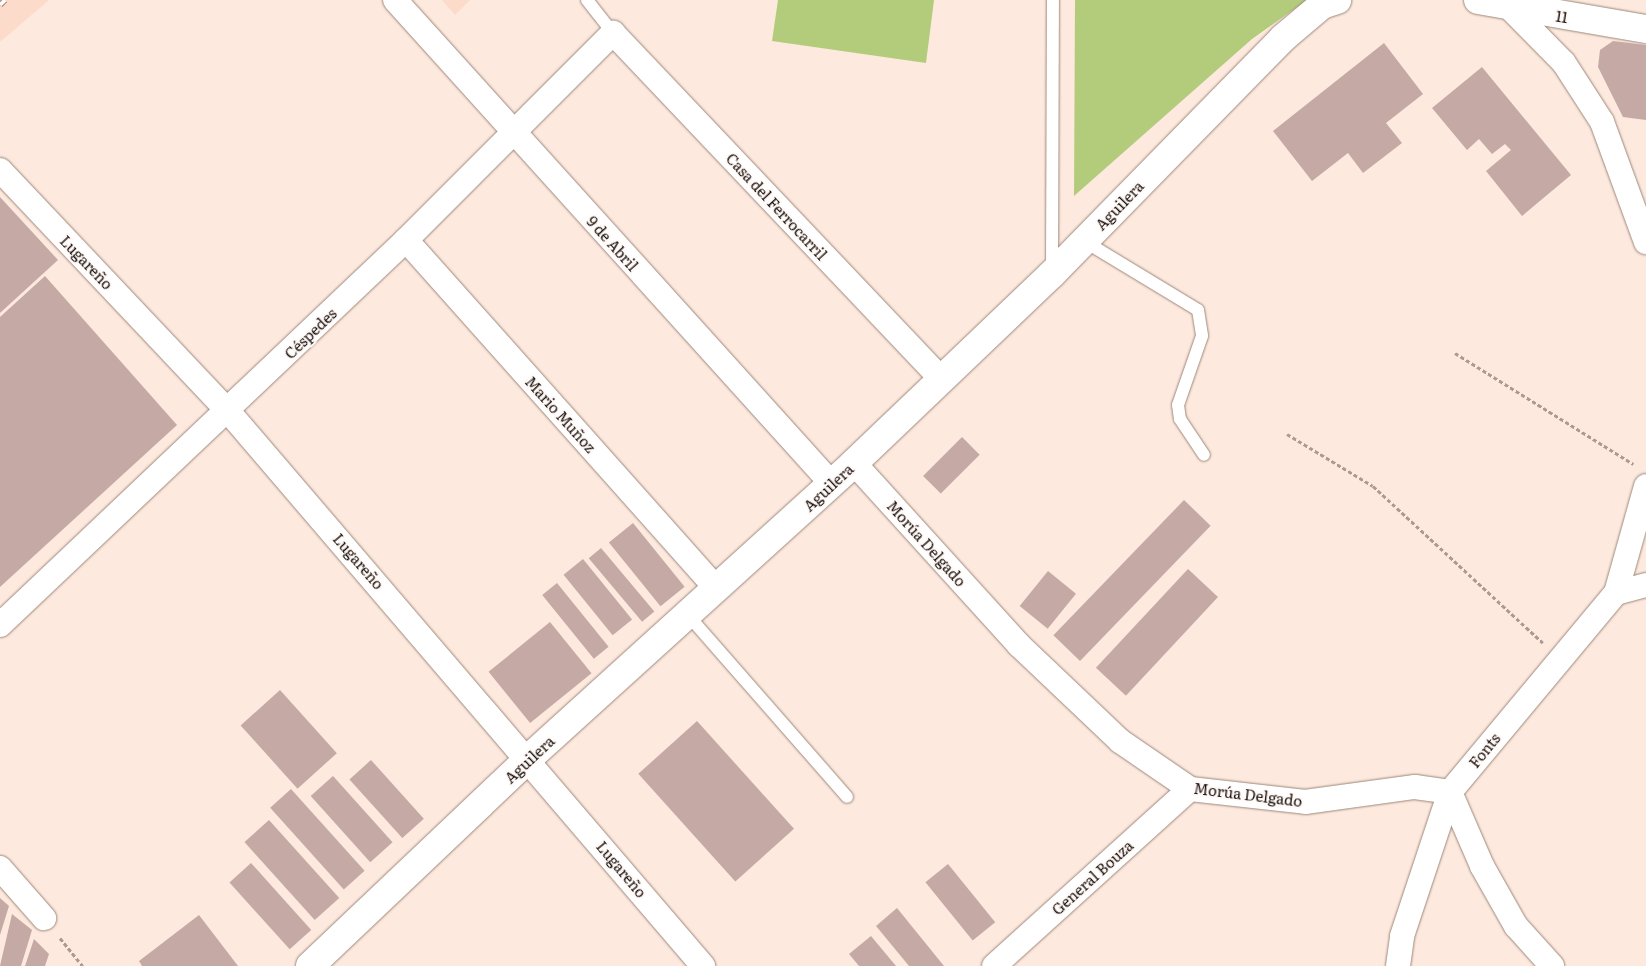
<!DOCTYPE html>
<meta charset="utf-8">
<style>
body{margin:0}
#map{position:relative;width:1646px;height:966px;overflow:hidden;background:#fde9de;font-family:Literata,serif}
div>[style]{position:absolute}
.built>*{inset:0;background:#fcdbca}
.green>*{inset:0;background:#b3cc7b}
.building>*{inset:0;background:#c5a9a5;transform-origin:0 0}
.path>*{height:3px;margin-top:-1.5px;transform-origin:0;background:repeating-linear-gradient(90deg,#aa9a92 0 4px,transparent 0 6.5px)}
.roads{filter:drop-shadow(0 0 1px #9e877a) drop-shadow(0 0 1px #9e877a)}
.service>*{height:12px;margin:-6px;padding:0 6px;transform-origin:6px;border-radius:6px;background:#fff}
.minor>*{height:24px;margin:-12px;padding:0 12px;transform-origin:12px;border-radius:12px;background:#fff}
.tertiary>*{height:28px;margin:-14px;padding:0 14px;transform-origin:14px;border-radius:14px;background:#fff}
.rail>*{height:5.5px;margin-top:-2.75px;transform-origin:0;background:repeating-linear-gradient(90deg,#fff9f7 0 11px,#91827a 0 22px);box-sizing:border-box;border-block:1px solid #91827a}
span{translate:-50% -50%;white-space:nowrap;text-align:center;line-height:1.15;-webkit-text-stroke:4px #fff9f7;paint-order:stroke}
.street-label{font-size:15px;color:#170f0b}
</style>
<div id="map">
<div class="built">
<i style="clip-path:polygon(0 0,49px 0,0 42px)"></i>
<i style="clip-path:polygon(442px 0,470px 0,455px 15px)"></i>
</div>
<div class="green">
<i style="clip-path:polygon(778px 0,934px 0,926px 63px,772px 41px)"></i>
<i style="clip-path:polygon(1075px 0,1307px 0,1252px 39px,1074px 196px)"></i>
</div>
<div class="building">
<i style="clip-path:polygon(1613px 41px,1646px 45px,1646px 120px,1623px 117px,1598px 67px,1600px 50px)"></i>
<i style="clip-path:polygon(1384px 43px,1423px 94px,1386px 123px,1402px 143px,1363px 173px,1348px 153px,1312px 181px,1273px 131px)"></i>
<i style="clip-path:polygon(1482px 67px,1571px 175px,1522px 216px,1486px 171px,1511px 150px,1505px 144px,1492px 154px,1479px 139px,1467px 150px,1432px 108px)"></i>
<i style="clip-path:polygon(0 197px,58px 260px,0 313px)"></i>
<i style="clip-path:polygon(45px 276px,177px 425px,0 587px,0 317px)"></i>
<i style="left:962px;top:437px;width:25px;height:55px;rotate:45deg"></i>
<i style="left:1184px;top:500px;width:37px;height:188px;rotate:44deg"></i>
<i style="left:633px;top:523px;width:82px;height:31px;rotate:51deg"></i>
<i style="left:601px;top:548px;width:83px;height:16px;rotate:50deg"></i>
<i style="left:583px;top:559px;width:78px;height:25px;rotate:51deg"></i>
<i style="left:1188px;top:569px;width:41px;height:135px;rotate:43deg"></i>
<i style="left:1048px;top:571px;width:36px;height:45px;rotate:39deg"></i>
<i style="left:557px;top:583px;width:82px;height:19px;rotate:51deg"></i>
<i style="left:550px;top:622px;width:66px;height:79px;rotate:51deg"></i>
<i style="left:280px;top:690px;width:85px;height:53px;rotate:48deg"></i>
<i style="left:697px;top:721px;width:145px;height:79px;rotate:48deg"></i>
<i style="left:371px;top:760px;width:79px;height:29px;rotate:48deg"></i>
<i style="left:333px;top:776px;width:89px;height:30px;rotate:48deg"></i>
<i style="left:291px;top:789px;width:110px;height:28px;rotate:48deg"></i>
<i style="left:269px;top:820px;width:105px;height:33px;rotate:48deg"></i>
<i style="left:251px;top:863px;width:90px;height:29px;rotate:48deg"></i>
<i style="left:948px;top:864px;width:75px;height:29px;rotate:51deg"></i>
<i style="clip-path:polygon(0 898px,9px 906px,0 935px)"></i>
<i style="clip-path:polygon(897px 908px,944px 966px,909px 966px,876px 926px)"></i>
<i style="clip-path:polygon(12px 914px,32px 930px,21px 966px,0 966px)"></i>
<i style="clip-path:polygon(199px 915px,238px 966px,142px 966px,139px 961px)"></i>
<i style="clip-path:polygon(871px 936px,896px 966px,859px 966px,849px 954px)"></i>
<i style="clip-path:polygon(34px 939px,49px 954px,45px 966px,25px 966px)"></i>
</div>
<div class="path">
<i style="left:1455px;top:353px;width:210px;rotate:31.9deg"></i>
<i style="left:1287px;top:434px;width:100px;rotate:31.2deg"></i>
<i style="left:1373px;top:486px;width:231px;rotate:42.7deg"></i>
<i style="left:60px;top:938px;width:36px;rotate:51deg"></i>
</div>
<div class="roads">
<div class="service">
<i style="left:587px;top:0;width:42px;rotate:51.8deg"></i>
<i style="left:1084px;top:241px;width:133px;rotate:31.2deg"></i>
<i style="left:1198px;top:310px;width:26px;rotate:81deg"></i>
<i style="left:1202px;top:336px;width:73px;rotate:109.2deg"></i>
<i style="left:1178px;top:405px;width:14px;rotate:82deg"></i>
<i style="left:1180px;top:419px;width:43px;rotate:56.3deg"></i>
<i style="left:1052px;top:271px;width:271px;rotate:-89.8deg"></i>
<i style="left:687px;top:614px;width:243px;rotate:48.8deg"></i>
</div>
<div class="minor">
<i style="left:395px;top:0;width:652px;rotate:47.92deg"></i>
<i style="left:1509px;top:7px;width:78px;rotate:45.5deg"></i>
<i style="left:1564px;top:63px;width:70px;rotate:57.2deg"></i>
<i style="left:1602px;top:122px;width:128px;rotate:69.9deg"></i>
<i style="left:0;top:170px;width:332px;rotate:46.6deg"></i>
<i style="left:228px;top:411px;width:731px;rotate:49.44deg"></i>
<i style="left:406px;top:240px;width:466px;rotate:48.3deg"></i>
<i style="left:854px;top:463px;width:246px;rotate:47.8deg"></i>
<i style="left:1019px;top:645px;width:139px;rotate:43.5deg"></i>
<i style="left:1120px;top:741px;width:85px;rotate:34.4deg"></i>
<i style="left:1190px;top:789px;width:116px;rotate:6.4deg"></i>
<i style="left:1305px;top:802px;width:111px;rotate:-7.8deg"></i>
<i style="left:1415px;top:787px;width:35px;rotate:8deg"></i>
<i style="left:1450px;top:792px;width:81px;rotate:66.6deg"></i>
<i style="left:1482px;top:866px;width:69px;rotate:60.5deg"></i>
<i style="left:1516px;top:926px;width:54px;rotate:48deg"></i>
<i style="left:1616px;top:593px;width:111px;rotate:-74.3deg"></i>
<i style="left:0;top:625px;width:560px;rotate:-43.48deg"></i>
<i style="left:406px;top:240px;width:293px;rotate:-45deg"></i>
<i style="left:613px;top:33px;width:477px;rotate:46.5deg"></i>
<i style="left:0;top:868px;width:67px;rotate:48.7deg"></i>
<i style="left:994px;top:966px;width:264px;rotate:-42.1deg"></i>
<i style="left:1398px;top:966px;width:30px;rotate:-82deg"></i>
<i style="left:1402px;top:936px;width:152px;rotate:-71.6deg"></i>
<i style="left:1450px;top:792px;width:259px;rotate:-50.2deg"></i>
<i style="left:1616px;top:593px;width:31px;rotate:-15deg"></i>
</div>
<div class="tertiary">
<i style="left:1478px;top:0;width:170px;rotate:9.8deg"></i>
<i style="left:310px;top:966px;width:302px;rotate:-43.5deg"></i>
<i style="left:529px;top:758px;width:439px;rotate:-42.2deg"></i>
<i style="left:854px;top:463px;width:274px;rotate:-43.7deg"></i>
<i style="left:1052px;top:274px;width:330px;rotate:-45.6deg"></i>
<i style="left:1283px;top:38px;width:51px;rotate:-40.2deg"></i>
<i style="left:1322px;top:5px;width:16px;rotate:-18deg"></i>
</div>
</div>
<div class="rail">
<i style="left:0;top:5px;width:7px;rotate:-45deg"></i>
</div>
<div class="street-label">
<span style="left:1562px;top:16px;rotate:9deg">11</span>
<span style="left:1119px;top:205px;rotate:-46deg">Aguilera</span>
<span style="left:777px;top:206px;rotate:47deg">Casa del Ferrocarril</span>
<span style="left:613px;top:243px;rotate:48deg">9 de Abril</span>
<span style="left:87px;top:262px;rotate:46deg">Lugareño</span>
<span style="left:310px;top:333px;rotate:-44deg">Céspedes</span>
<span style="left:561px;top:414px;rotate:48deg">Mario Muñoz</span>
<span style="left:828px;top:487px;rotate:-43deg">Aguilera</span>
<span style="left:927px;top:543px;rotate:48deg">Morúa Delgado</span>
<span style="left:359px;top:561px;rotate:49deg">Lugareño</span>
<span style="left:1484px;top:750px;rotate:-51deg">Fonts</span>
<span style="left:529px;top:759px;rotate:-43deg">Aguilera</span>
<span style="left:1248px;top:794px;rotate:7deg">Morúa Delgado</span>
<span style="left:622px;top:869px;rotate:50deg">Lugareño</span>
<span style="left:1092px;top:877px;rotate:-42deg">General Bouza</span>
</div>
</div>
